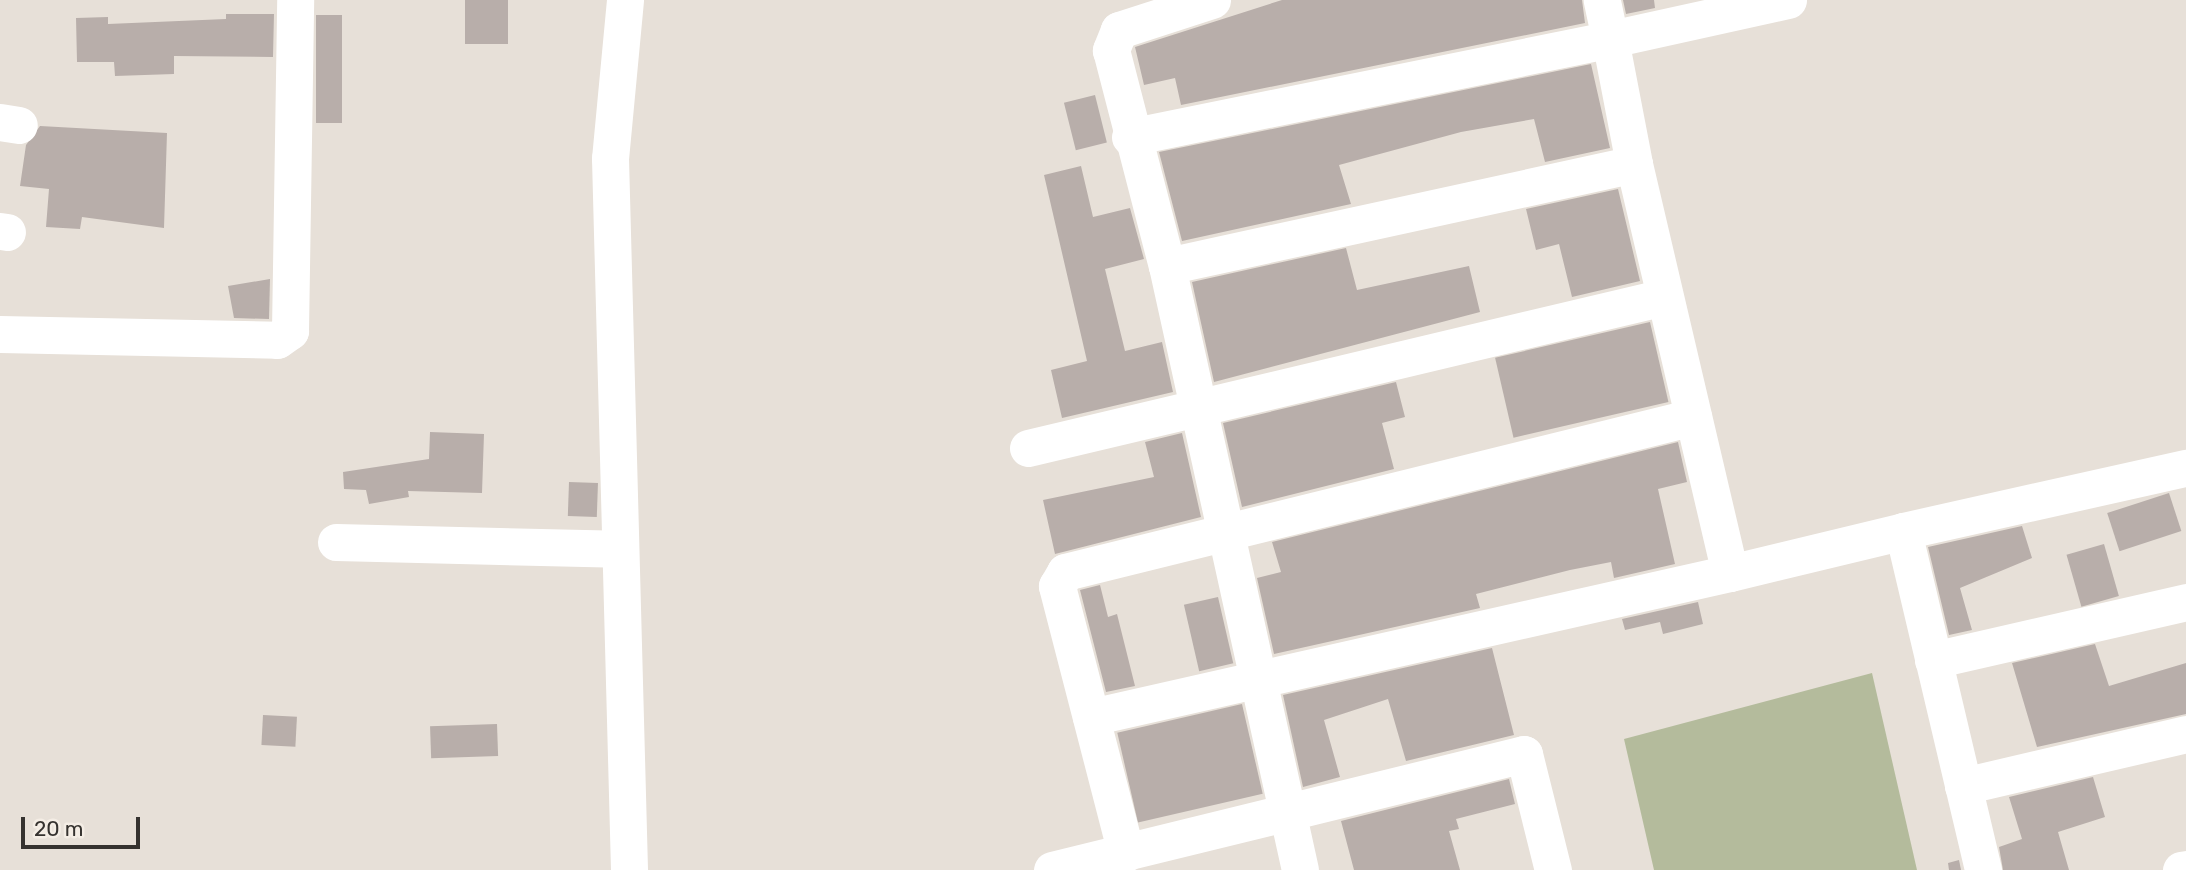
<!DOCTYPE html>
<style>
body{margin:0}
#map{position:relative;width:2186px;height:870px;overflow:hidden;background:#e7e0d8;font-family:Rubik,sans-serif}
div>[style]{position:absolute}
.water>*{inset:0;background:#b4bb9c}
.building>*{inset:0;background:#b8aeaa;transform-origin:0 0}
.street>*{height:37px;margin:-18.5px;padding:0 18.5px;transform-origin:18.5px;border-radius:18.5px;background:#fff}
span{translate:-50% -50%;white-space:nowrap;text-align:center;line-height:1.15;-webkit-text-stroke:5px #f4ede5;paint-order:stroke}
.scale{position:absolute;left:21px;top:817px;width:119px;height:32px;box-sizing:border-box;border:4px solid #35322f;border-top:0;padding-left:9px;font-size:21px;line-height:24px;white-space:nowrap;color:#35322f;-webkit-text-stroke:5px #f4ede5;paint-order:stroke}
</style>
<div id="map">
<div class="water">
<i style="clip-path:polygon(1872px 673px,1917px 870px,1654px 870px,1624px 739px)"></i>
</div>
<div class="building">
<i style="left:465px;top:0;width:43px;height:44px"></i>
<i style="clip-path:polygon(1282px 0,1582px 0,1585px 23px,1181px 105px,1175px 78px,1144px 85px,1135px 47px)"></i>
<i style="clip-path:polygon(1623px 0,1654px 0,1655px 8px,1626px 14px)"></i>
<i style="clip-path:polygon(226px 14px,274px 14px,273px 57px,174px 56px,174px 74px,115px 76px,114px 62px,77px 62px,76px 18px,108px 17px,108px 24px,226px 19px)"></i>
<i style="left:316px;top:15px;width:26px;height:108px"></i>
<i style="clip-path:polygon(1591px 64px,1610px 148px,1545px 162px,1534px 119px,1461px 132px,1339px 165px,1351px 204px,1182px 241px,1159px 152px)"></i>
<i style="left:1095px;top:95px;width:49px;height:32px;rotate:76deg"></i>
<i style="clip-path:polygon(40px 126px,167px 133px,164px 228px,82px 217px,80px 229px,46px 227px,49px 189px,20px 186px,26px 145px)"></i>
<i style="clip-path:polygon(1081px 166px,1093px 217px,1130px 208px,1144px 259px,1105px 269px,1125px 351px,1162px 342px,1173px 392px,1062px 418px,1051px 370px,1087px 361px,1044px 175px)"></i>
<i style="clip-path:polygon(1618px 189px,1640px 281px,1572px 297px,1559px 244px,1536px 250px,1526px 209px)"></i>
<i style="clip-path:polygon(1346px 248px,1357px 290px,1469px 266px,1480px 312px,1214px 382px,1192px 282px)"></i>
<i style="clip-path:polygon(270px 279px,269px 319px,234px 318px,228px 286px)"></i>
<i style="left:1650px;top:322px;width:82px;height:159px;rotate:77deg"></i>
<i style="clip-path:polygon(1396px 382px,1405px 417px,1382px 423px,1394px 469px,1242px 507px,1223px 423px)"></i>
<i style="clip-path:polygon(430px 432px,484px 434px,482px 493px,408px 491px,409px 497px,369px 504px,366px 490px,344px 489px,343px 472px,429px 459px)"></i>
<i style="clip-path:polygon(1182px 433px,1201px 517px,1055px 554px,1043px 500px,1154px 477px,1145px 442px)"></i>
<i style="clip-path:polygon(1678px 442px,1687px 482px,1658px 489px,1675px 564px,1614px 578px,1611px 562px,1570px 570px,1476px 594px,1480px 608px,1274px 654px,1257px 578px,1281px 572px,1272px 542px)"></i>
<i style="left:569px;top:482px;width:29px;height:34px;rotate:2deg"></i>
<i style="left:2169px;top:493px;width:40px;height:65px;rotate:72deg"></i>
<i style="clip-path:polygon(2022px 526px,2032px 558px,1960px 588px,1972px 630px,1949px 635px,1928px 547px)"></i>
<i style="left:2104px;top:544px;width:54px;height:39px;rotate:74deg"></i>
<i style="clip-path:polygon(1100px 585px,1108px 617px,1117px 614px,1135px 686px,1106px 692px,1080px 590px)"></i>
<i style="left:1218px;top:597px;width:68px;height:35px;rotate:77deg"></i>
<i style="clip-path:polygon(1698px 602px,1703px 624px,1663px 634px,1660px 622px,1625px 630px,1622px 619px)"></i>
<i style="clip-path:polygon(2095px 644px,2109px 686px,2186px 663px,2186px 714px,2037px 747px,2012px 663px)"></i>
<i style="clip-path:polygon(1492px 648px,1514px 735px,1406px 761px,1388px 699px,1324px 720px,1340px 777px,1303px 787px,1283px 695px)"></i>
<i style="left:1242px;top:704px;width:92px;height:128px;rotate:77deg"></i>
<i style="left:263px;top:715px;width:34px;height:30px;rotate:3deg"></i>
<i style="left:497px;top:724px;width:32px;height:67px;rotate:88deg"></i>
<i style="clip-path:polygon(2093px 777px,2105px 817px,2058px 832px,2069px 870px,2003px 870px,1999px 847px,2022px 839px,2009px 797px)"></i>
<i style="clip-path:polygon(1509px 779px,1515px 804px,1456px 819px,1459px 829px,1449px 831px,1460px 870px,1354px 870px,1341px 821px)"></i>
<i style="clip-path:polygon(1959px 860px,1961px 870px,1949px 870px,1948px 863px)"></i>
</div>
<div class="street">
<i style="left:625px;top:0;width:159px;rotate:95.4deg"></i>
<i style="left:610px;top:158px;width:712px;rotate:88.47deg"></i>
<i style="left:1212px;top:0;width:98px;rotate:162.1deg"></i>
<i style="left:1119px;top:30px;width:22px;rotate:112deg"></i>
<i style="left:1111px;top:50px;width:223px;rotate:75.5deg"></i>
<i style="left:1167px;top:266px;width:618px;rotate:77.58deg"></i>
<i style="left:1788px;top:0;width:182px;rotate:167.6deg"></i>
<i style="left:1610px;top:39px;width:127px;rotate:79.1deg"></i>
<i style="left:1634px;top:164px;width:420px;rotate:76.8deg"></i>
<i style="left:1730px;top:573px;width:178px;rotate:-13.6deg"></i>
<i style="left:1903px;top:531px;width:348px;rotate:76.7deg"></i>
<i style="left:0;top:122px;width:19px;rotate:9deg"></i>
<i style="left:1130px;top:137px;width:490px;rotate:-11.5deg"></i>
<i style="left:1610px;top:39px;width:40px;rotate:-102deg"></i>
<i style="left:0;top:231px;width:7px;rotate:8deg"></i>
<i style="left:1167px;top:266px;width:478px;rotate:-12.3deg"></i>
<i style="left:0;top:334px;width:277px;rotate:1.2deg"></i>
<i style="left:277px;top:340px;width:16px;rotate:-35deg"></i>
<i style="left:290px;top:331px;width:331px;rotate:-89.1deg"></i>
<i style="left:1028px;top:448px;width:654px;rotate:-13.36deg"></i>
<i style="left:1903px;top:531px;width:290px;rotate:-12.6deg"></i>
<i style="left:336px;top:542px;width:281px;rotate:1.4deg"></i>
<i style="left:1933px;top:660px;width:260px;rotate:-12.9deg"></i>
<i style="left:1091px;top:717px;width:655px;rotate:-12.7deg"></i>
<i style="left:1963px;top:786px;width:229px;rotate:-13.1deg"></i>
<i style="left:1126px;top:853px;width:276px;rotate:-104.5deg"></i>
<i style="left:1057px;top:586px;width:16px;rotate:-60deg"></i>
<i style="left:1065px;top:572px;width:647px;rotate:-13.86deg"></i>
<i style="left:1052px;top:870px;width:486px;rotate:-13.8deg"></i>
<i style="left:1524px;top:754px;width:120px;rotate:76deg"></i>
<i style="left:2181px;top:870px;width:5px;rotate:-11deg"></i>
</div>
<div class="scale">20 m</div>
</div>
